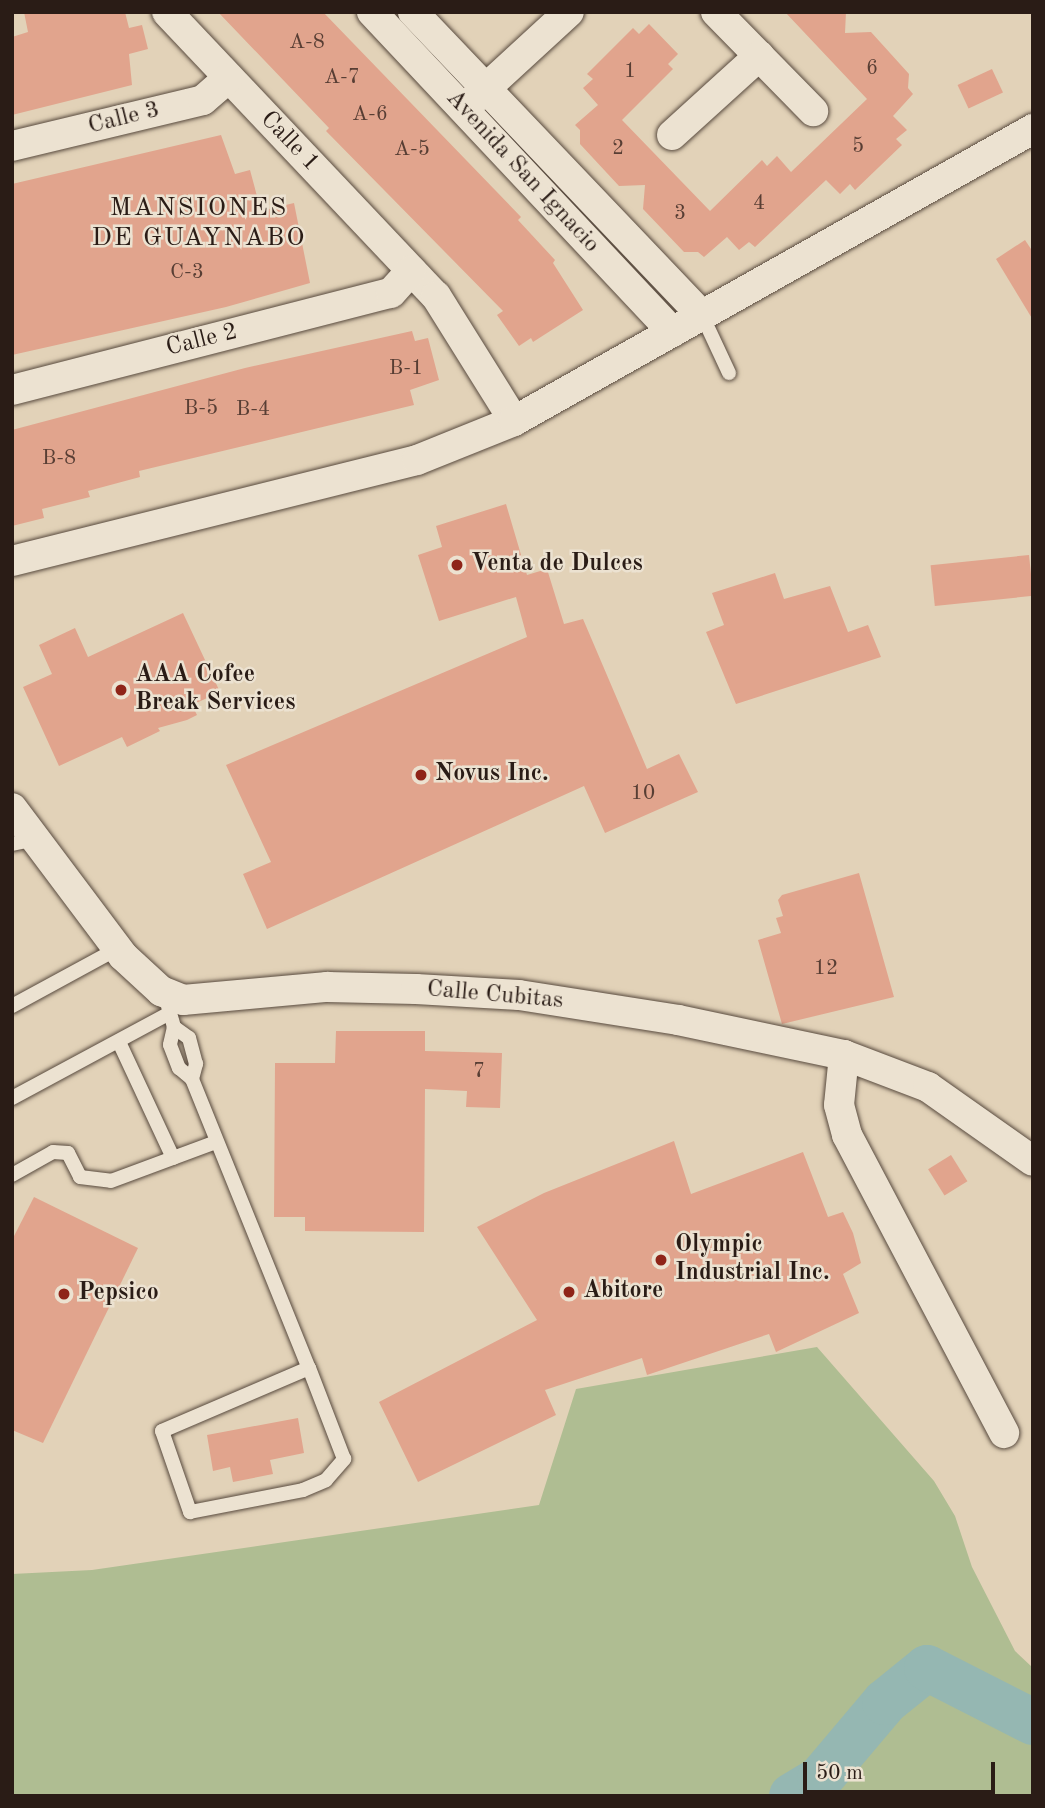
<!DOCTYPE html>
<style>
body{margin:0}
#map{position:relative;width:1045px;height:1808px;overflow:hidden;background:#e2d2b8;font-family:"Old Standard TT",serif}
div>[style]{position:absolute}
.green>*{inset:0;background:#afbd92}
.river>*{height:46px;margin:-23px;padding:0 23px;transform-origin:23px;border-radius:23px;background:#95b7b2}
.building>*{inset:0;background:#e1a48d;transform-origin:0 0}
.roads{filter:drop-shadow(0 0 2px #584a3e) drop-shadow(0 0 2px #584a3e)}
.lane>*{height:14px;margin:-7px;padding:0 7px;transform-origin:7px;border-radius:7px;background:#ece2d1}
.street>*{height:30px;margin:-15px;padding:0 15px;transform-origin:15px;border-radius:15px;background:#ece2d1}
.dots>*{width:19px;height:19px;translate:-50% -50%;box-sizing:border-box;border:4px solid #ece2d1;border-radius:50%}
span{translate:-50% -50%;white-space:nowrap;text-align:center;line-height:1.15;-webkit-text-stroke:5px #ece2d1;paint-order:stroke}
.number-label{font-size:21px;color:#583e34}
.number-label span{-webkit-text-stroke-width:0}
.street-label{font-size:24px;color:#2a1c16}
.poi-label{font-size:24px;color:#2a1c16;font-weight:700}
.left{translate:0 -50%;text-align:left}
.neighbourhood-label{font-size:26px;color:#2a1c16;letter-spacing:2px}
.frame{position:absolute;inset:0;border:14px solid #2a1c16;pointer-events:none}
.scale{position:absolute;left:803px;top:1762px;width:192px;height:32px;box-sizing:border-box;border:4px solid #2a1c16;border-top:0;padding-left:9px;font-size:21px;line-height:24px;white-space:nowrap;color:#2a1c16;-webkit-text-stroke:5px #ece2d1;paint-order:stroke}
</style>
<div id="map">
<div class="green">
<i style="clip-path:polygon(817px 1347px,934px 1481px,955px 1516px,972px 1567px,1015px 1651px,1033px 1668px,1033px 1796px,12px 1796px,12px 1574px,92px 1570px,539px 1505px,576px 1389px)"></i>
</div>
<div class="river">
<i style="left:792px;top:1796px;width:33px;rotate:-31deg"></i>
<i style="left:820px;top:1779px;width:101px;rotate:-49.8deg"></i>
<i style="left:885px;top:1702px;width:54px;rotate:-39deg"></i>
<i style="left:927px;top:1668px;width:119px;rotate:27deg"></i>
</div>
<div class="building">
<i style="clip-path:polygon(24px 12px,125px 12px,129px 28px,142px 25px,148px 49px,129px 54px,132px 85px,12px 115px,12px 37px,28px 32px)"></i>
<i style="clip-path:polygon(218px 12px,323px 12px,521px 217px,518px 220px,555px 260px,553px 263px,583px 310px,533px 342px,531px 338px,519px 346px,497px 315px,503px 311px,326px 131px,329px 128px)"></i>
<i style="clip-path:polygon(785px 12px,846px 12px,845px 33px,871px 32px,909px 74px,908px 88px,913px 94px,893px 116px,907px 130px,896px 139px,902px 145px,855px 190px,850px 184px,840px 194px,826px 180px,755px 247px,749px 242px,739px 250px,727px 237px,704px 257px,698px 252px,684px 252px,643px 209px,645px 185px,619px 186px,580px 144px,580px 130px,575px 125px,598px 105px,583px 88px,593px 79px,587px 74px,633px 28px,639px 34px,649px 24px,678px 54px,668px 64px,673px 69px,622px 120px,710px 211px,762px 160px,767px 166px,777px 156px,791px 172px,867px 99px)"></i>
<i style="left:992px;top:69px;width:26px;height:38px;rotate:65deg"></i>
<i style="clip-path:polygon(221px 135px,235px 174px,250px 170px,261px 211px,294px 203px,310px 283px,226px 307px,12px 355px,12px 184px)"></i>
<i style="clip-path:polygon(1025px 240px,1033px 252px,1033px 320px,996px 259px)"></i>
<i style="clip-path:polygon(412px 331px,415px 341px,428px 338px,439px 380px,410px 390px,414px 405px,139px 471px,140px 477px,88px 491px,90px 497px,42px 509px,44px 518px,12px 526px,12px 430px,245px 368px)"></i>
<i style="clip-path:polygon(506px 504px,527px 575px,547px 569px,564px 624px,583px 619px,647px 769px,679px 754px,698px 792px,605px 833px,584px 786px,267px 929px,243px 874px,271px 862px,226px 765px,527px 637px,516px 597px,439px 621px,418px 555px,442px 547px,436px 526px)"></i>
<i style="left:1029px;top:555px;width:41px;height:99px;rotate:84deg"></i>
<i style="clip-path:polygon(775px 573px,784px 599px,830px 586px,848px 632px,868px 625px,881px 657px,736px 704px,706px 632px,724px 625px,712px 593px)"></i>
<i style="clip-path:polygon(183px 613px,220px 692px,192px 705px,197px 715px,187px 720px,158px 728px,160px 731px,127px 747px,122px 737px,59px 766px,23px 687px,52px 674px,39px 645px,75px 628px,88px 657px)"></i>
<i style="clip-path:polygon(859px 873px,894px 997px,782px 1024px,758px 940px,781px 933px,776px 918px,783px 916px,778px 900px,782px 895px)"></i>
<i style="clip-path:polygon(336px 1031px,425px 1031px,425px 1051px,502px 1053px,500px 1108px,466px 1107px,467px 1091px,425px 1089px,424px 1232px,305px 1231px,305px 1217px,274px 1217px,275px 1063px,335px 1063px)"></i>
<i style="clip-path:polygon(674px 1141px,691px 1194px,803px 1152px,828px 1217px,843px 1212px,853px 1233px,861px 1263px,843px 1274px,859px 1313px,776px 1352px,769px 1334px,647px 1375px,642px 1358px,545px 1390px,556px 1415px,418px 1482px,379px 1402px,537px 1320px,477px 1227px,544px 1193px)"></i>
<i style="left:951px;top:1155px;width:31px;height:27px;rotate:58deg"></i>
<i style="clip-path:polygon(34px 1197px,138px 1248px,43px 1443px,12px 1430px,12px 1240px)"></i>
<i style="clip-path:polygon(298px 1418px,304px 1453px,270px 1460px,273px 1474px,233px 1482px,230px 1467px,213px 1471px,207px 1435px)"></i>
</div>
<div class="roads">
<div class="lane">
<i style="left:702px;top:315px;width:64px;rotate:65deg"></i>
<i style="left:12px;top:844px;width:25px;rotate:-12deg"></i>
<i style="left:12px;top:1006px;width:119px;rotate:-28.5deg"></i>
<i style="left:168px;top:1006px;width:22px;rotate:74deg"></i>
<i style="left:174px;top:1027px;width:18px;rotate:103deg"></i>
<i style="left:170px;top:1045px;width:25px;rotate:69deg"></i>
<i style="left:179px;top:1068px;width:17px;rotate:40deg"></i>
<i style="left:192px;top:1079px;width:16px;rotate:-75deg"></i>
<i style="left:196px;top:1064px;width:27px;rotate:-105deg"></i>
<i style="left:189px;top:1038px;width:19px;rotate:-144deg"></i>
<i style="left:119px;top:1042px;width:128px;rotate:65deg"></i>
<i style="left:192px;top:1079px;width:312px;rotate:68deg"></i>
<i style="left:309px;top:1368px;width:160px;rotate:156.8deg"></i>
<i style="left:162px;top:1431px;width:86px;rotate:70.9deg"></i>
<i style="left:190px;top:1512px;width:115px;rotate:-11deg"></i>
<i style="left:303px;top:1490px;width:25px;rotate:-23deg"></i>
<i style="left:326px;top:1480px;width:28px;rotate:-49deg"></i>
<i style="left:344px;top:1459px;width:97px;rotate:-111deg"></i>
<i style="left:12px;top:1098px;width:179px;rotate:-28.3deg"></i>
<i style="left:12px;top:1175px;width:47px;rotate:-29.3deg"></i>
<i style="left:53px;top:1152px;width:15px;rotate:4deg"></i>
<i style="left:68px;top:1153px;width:27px;rotate:63deg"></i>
<i style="left:80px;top:1177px;width:31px;rotate:7deg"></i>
<i style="left:111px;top:1181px;width:112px;rotate:-20.4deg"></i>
</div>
<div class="street">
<i style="left:167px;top:12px;width:391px;rotate:46.6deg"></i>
<i style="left:436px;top:296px;width:147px;rotate:58deg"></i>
<i style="left:372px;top:12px;width:439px;rotate:46.8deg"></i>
<i style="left:413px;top:12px;width:419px;rotate:46.4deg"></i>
<i style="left:716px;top:12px;width:139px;rotate:45.6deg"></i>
<i style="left:471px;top:102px;width:133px;rotate:-42.6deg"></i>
<i style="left:672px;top:135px;width:118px;rotate:-42.2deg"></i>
<i style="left:12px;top:146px;width:196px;rotate:-13.5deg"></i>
<i style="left:203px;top:100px;width:33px;rotate:-41deg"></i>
<i style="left:12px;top:390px;width:391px;rotate:-14.4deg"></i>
<i style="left:391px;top:293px;width:30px;rotate:-48deg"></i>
<i style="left:12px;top:561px;width:417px;rotate:-14deg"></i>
<i style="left:417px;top:460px;width:105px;rotate:-21.9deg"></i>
<i style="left:514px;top:421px;width:596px;rotate:-29.36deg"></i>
<i style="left:12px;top:808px;width:185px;rotate:53.1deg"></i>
<i style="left:123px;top:956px;width:52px;rotate:42.6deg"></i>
<i style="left:161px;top:991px;width:24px;rotate:22deg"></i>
<i style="left:183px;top:1000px;width:145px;rotate:-5.2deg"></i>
<i style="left:327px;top:987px;width:89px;rotate:1.3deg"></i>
<i style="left:416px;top:989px;width:103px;rotate:3.3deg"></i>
<i style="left:519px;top:995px;width:161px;rotate:8.9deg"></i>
<i style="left:678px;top:1020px;width:170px;rotate:11.9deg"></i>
<i style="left:844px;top:1055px;width:90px;rotate:20.9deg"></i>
<i style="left:928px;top:1087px;width:128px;rotate:35.2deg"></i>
<i style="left:844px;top:1055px;width:50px;rotate:95.7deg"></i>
<i style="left:839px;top:1105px;width:31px;rotate:75deg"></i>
<i style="left:847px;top:1135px;width:337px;rotate:62.2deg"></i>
</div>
</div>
<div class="dots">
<i style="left:457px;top:565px;background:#8f2418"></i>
<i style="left:121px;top:690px;background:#8f2418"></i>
<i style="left:421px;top:775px;background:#8f2418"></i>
<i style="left:661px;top:1260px;background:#8f2418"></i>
<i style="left:569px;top:1292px;background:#8f2418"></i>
<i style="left:64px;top:1294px;background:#8f2418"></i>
</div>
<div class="number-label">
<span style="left:307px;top:43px">A-8</span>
<span style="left:872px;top:69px">6</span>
<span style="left:630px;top:72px">1</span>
<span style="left:342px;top:78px">A-7</span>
<span style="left:370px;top:115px">A-6</span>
<span style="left:858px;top:147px">5</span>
<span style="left:618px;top:149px">2</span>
<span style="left:412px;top:150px">A-5</span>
<span style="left:759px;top:204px">4</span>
<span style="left:680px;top:214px">3</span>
<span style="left:187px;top:273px">C-3</span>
<span style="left:406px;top:369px">B-1</span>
<span style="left:201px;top:409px">B-5</span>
<span style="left:253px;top:410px">B-4</span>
<span style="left:59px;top:459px">B-8</span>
<span style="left:643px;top:794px">10</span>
<span style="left:826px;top:969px">12</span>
<span style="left:479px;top:1072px">7</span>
</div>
<div class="street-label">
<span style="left:124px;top:119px;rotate:-14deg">Calle 3</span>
<span style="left:289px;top:142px;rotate:46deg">Calle 1</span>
<span style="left:522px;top:172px;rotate:47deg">Avenida San Ignacio</span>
<span style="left:202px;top:341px;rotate:-14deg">Calle 2</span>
<span style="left:495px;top:996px;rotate:5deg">Calle Cubitas</span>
</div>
<div class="poi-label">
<span class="left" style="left:471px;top:565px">Venta de Dulces</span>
<span class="left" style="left:135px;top:690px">AAA Cofee<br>Break Services</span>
<span class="left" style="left:435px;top:775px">Novus Inc.</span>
<span class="left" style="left:675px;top:1260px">Olympic<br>Industrial Inc.</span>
<span class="left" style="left:583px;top:1292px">Abitore</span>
<span class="left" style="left:78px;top:1294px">Pepsico</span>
</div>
<div class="neighbourhood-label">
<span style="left:199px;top:224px">MANSIONES<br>DE GUAYNABO</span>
</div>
<div class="frame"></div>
<div class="scale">50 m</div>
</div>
